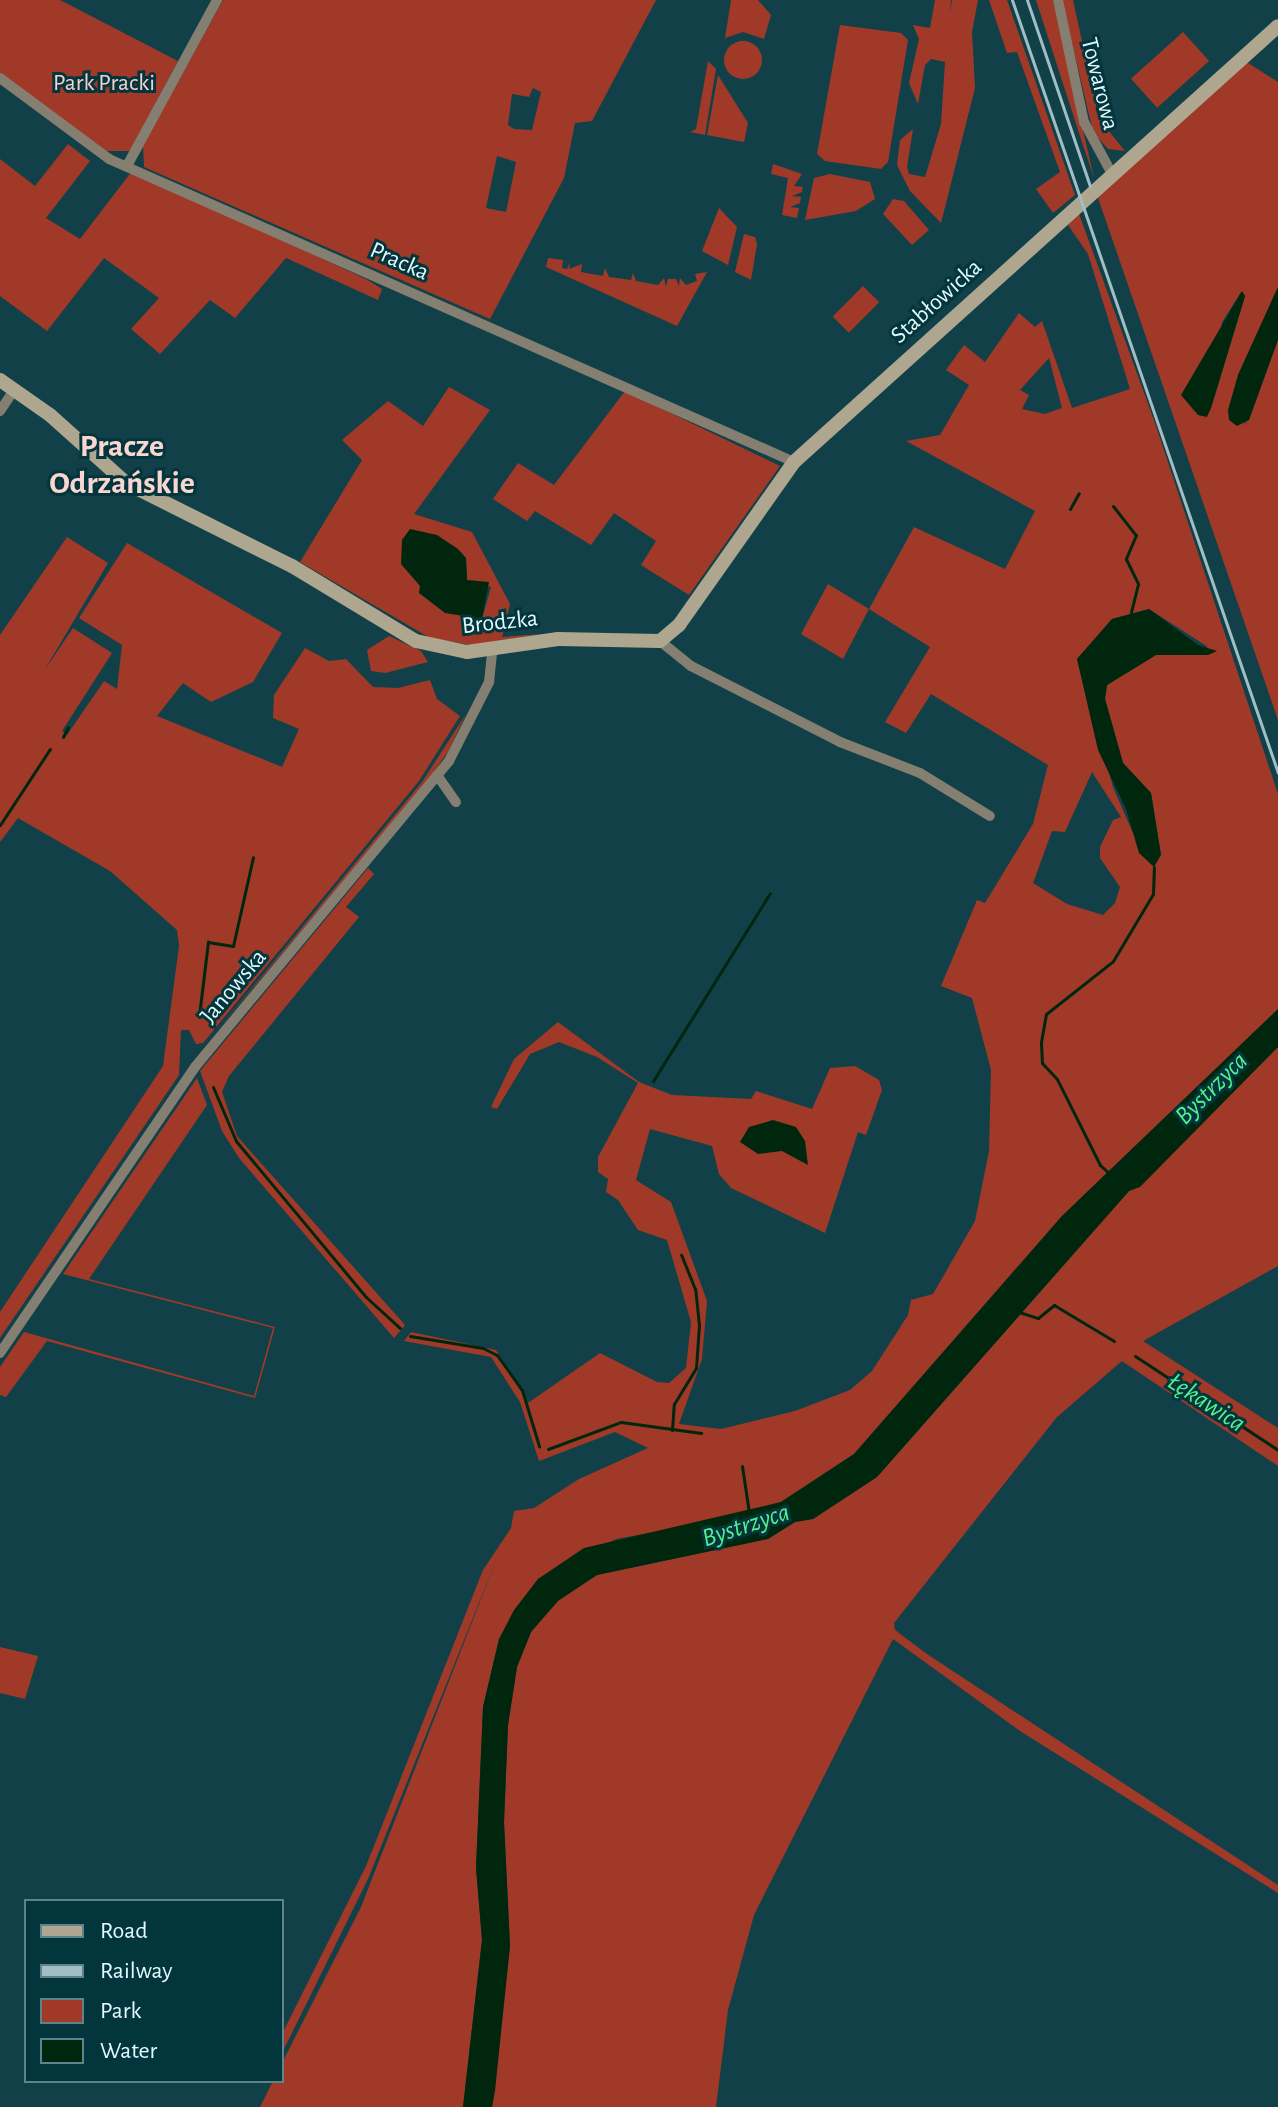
<!DOCTYPE html>
<meta charset="utf-8">
<style>
body{margin:0}
#map{position:relative;width:1278px;height:2107px;overflow:hidden;background:#114048;font-family:"Alegreya Sans",sans-serif}
div>[style]{position:absolute}
.green>*{inset:0;background:#a13929;transform-origin:0 0}
.round{border-radius:50%}
.water>*{inset:0;background:#00270d}
.stream>*{height:3px;margin:-1.5px;padding:0 1.5px;transform-origin:1.5px;border-radius:1.5px;background:#00270d}
.street>*{height:10px;margin:-5px;padding:0 5px;transform-origin:5px;border-radius:5px;background:#847f70}
.secondary>*{height:14px;margin:-7px;padding:0 7px;transform-origin:7px;border-radius:7px;background:#aea68e}
.rail>*{height:3px;margin:-1.5px;padding:0 1.5px;transform-origin:1.5px;border-radius:1.5px;background:#a0bfc5}
span{translate:-50% -50%;white-space:nowrap;text-align:center;line-height:1.15;-webkit-text-stroke:6px #03353d;paint-order:stroke}
.park-label{font-size:24px;color:#f4d2cc}
.street-label{font-size:24px;color:#e2fafe}
.water-label{font-size:26px;color:#52f28b;font-style:italic}
.district-label{font-size:32px;color:#f9d7d0;font-weight:700}
.legend{position:absolute;left:24px;top:1899px;width:260px;height:184px;box-sizing:border-box;background:#03353d;border:2px solid #5c848a;margin:0;padding:10px 14px;list-style:none;font-size:24px;color:#e2fafe}
.legend li{display:flex;align-items:center;gap:16px;height:40px}
.legend b{width:40px;border:2px solid #5c848a}
</style>
<div id="map">
<div class="green">
<i style="clip-path:polygon(0 0,60px 0,178px 61px,130px 151px,104px 151px,0 73px)"></i>
<i style="clip-path:polygon(evenodd,223px 0,656px 0,592px 121px,575px 123px,564px 178px,490px 319px,144px 167px,143px 146px,223px 0,533px 88px,541px 92px,532px 130px,514px 129px,508px 125px,512px 94px,529px 97px,533px 88px,223px 0,497px 156px,516px 162px,506px 212px,486px 208px,497px 156px)"></i>
<i style="clip-path:polygon(731px 0,758px 0,771px 15px,764px 39px,743px 32px,725px 38px)"></i>
<i style="clip-path:polygon(935px 0,951px 0,950px 13px,952px 0,978px 0,972px 32px,975px 88px,941px 223px,910px 191px,897px 165px,900px 140px,913px 129px,907px 167px,909px 174px,925px 177px,941px 124px,945px 62px,931px 59px,925px 65px,918px 104px,909px 83px,919px 39px,913px 25px,930px 28px)"></i>
<i style="clip-path:polygon(989px 0,1007px 0,1075px 195px,1053px 213px,1036px 189px,1060px 172px,1017px 52px,1007px 53px)"></i>
<i style="clip-path:polygon(1036px 0,1053px 0,1094px 178px,1078px 130px)"></i>
<i style="clip-path:polygon(1062px 0,1073px 0,1099px 119px,1125px 151px,1108px 149px,1093px 132px)"></i>
<i style="clip-path:polygon(840px 25px,901px 33px,908px 40px,888px 162px,881px 169px,825px 161px,817px 154px)"></i>
<i style="left:1183px;top:32px;width:39px;height:70px;rotate:48deg"></i>
<i class="round" style="left:724px;top:41px;width:38px;height:38px"></i>
<i style="clip-path:polygon(708px 61px,716px 69px,705px 135px,690px 132px,696px 129px)"></i>
<i style="clip-path:polygon(evenodd,1245px 61px,1278px 82px,1278px 287px,1238px 375px,1245px 425px,1278px 340px,1278px 720px,1097px 195px,1245px 61px,1241px 292px,1245px 296px,1211px 408px,1222px 322px,1241px 292px)"></i>
<i style="clip-path:polygon(718px 75px,748px 123px,744px 142px,707px 135px)"></i>
<i style="clip-path:polygon(68px 144px,90px 161px,46px 218px,80px 239px,132px 171px,366px 279px,382px 289px,378px 300px,286px 258px,235px 318px,210px 300px,160px 354px,131px 329px,159px 298px,104px 258px,47px 331px,0 296px,0 159px,35px 186px)"></i>
<i style="clip-path:polygon(773px 164px,802px 174px,794px 186px,803px 187px,802px 192px,792px 196px,801px 197px,800px 203px,790px 207px,799px 208px,797px 218px,782px 215px,788px 178px,771px 174px)"></i>
<i style="clip-path:polygon(830px 174px,870px 182px,875px 199px,856px 211px,805px 220px,814px 178px)"></i>
<i style="clip-path:polygon(893px 199px,904px 201px,929px 230px,912px 245px,883px 214px)"></i>
<i style="clip-path:polygon(719px 208px,737px 227px,728px 265px,702px 251px)"></i>
<i style="clip-path:polygon(evenodd,1078px 211px,1155px 423px,1278px 794px,1278px 1009px,1062px 1216px,854px 1454px,781px 1502px,715px 1521px,616px 1539px,538px 1579px,499px 1639px,483px 1707px,476px 1868px,482px 1940px,463px 2107px,260px 2107px,273px 2081px,282px 2081px,282px 2063px,361px 1907px,497px 1558px,368px 1879px,282px 2053px,282px 2034px,366px 1866px,483px 1570px,511px 1528px,514px 1511px,534px 1508px,579px 1479px,648px 1448px,615px 1432px,539px 1461px,520px 1402px,491px 1357px,404px 1341px,411px 1332px,496px 1350px,528px 1403px,600px 1353px,657px 1382px,669px 1383px,686px 1368px,691px 1322px,667px 1240px,638px 1230px,618px 1200px,606px 1192px,608px 1179px,598px 1172px,598px 1157px,638px 1083px,597px 1057px,559px 1042px,530px 1054px,497px 1109px,491px 1107px,514px 1059px,558px 1022px,639px 1082px,672px 1095px,751px 1099px,756px 1091px,812px 1109px,830px 1068px,855px 1066px,879px 1080px,882px 1090px,866px 1135px,858px 1132px,825px 1233px,731px 1188px,719px 1174px,712px 1146px,650px 1129px,636px 1180px,671px 1202px,707px 1301px,702px 1359px,679px 1424px,721px 1429px,795px 1411px,850px 1390px,872px 1371px,908px 1315px,911px 1300px,933px 1294px,975px 1221px,989px 1151px,991px 1070px,972px 998px,941px 986px,977px 900px,985px 903px,1033px 824px,1048px 765px,931px 694px,906px 733px,885px 722px,930px 647px,869px 609px,843px 659px,801px 634px,828px 584px,869px 609px,914px 527px,1005px 569px,1035px 511px,906px 441px,940px 435px,969px 385px,946px 370px,964px 345px,985px 362px,1019px 313px,1035px 327px,1042px 321px,1072px 408px,1130px 389px,1088px 254px,1066px 222px,1078px 211px,1049px 358px,1062px 408px,1045px 414px,1022px 409px,1029px 395px,1020px 390px,1049px 358px,1078px 211px,1149px 609px,1208px 647px,1193px 655px,1156px 655px,1107px 685px,1105px 699px,1123px 763px,1151px 793px,1161px 855px,1132px 831px,1113px 787px,1077px 659px,1112px 619px,1149px 609px,1078px 211px,1092px 772px,1121px 817px,1113px 820px,1100px 847px,1100px 858px,1120px 887px,1115px 903px,1103px 915px,1067px 904px,1033px 883px,1052px 831px,1065px 832px,1092px 772px)"></i>
<i style="clip-path:polygon(744px 234px,755px 237px,757px 244px,751px 280px,735px 272px)"></i>
<i style="clip-path:polygon(548px 258px,563px 260px,562px 268px,567px 269px,570px 262px,569px 269px,582px 264px,581px 272px,603px 276px,605px 268px,609px 277px,631px 280px,633px 273px,636px 281px,658px 285px,664px 278px,666px 287px,668px 279px,676px 279px,679px 286px,680px 278px,686px 285px,697px 281px,695px 274px,707px 272px,677px 326px,546px 267px)"></i>
<i style="left:863px;top:286px;width:23px;height:43px;rotate:45deg"></i>
<i style="clip-path:polygon(evenodd,449px 387px,490px 410px,414px 514px,472px 532px,510px 604px,502px 637px,541px 634px,471px 645px,430px 638px,300px 562px,362px 460px,342px 440px,388px 401px,423px 426px,449px 387px,437px 535px,466px 558px,467px 580px,491px 587px,482px 619px,419px 593px,437px 535px)"></i>
<i style="clip-path:polygon(625px 391px,780px 466px,689px 595px,641px 565px,656px 541px,614px 513px,591px 545px,535px 511px,527px 521px,493px 499px,518px 463px,554px 485px)"></i>
<i style="clip-path:polygon(67px 537px,108px 563px,44px 671px,73px 628px,112px 653px,62px 731px,67px 735px,104px 681px,117px 689px,122px 645px,79px 618px,127px 543px,282px 633px,253px 682px,211px 702px,183px 683px,157px 716px,282px 767px,299px 729px,273px 718px,274px 695px,305px 648px,329px 661px,346px 659px,373px 687px,398px 688px,430px 680px,437px 699px,460px 716px,419px 781px,203px 1043px,196px 1044px,189px 1030px,181px 1030px,179px 1075px,0 1338px,0 1312px,163px 1066px,179px 946px,177px 930px,110px 871px,18px 818px,0 842px,0 635px)"></i>
<i style="clip-path:polygon(389px 636px,421px 651px,428px 662px,385px 673px,371px 671px,367px 650px)"></i>
<i style="clip-path:polygon(466px 714px,448px 752px,424px 785px,209px 1040px,422px 782px)"></i>
<i style="clip-path:polygon(368px 868px,374px 874px,346px 907px,359px 917px,229px 1076px,222px 1092px,237px 1136px,405px 1325px,394px 1338px,239px 1158px,222px 1131px,200px 1071px)"></i>
<i style="clip-path:polygon(1278px 1047px,1278px 1266px,1143px 1341px,1278px 1428px,1278px 1466px,1122px 1361px,1057px 1417px,894px 1623px,895px 1630px,927px 1654px,1278px 1885px,1278px 1893px,1020px 1731px,893px 1639px,754px 1915px,728px 2010px,716px 2107px,492px 2107px,510px 1946px,504px 1822px,508px 1725px,517px 1667px,531px 1632px,557px 1601px,597px 1575px,768px 1539px,795px 1522px,813px 1519px,877px 1477px,1129px 1191px,1140px 1186px)"></i>
<i style="clip-path:polygon(197px 1078px,207px 1105px,89px 1279px,275px 1327px,255px 1398px,47px 1341px,6px 1397px,0 1395px,0 1367px,24px 1332px,254px 1396px,273px 1328px,63px 1274px)"></i>
<i style="clip-path:polygon(0 1647px,38px 1656px,25px 1699px,0 1693px)"></i>
</div>
<div class="water">
<i style="clip-path:polygon(1278px 287px,1278px 340px,1249px 420px,1237px 426px,1229px 420px,1228px 410px,1238px 375px)"></i>
<i style="clip-path:polygon(1242px 291px,1245px 296px,1211px 408px,1207px 417px,1198px 415px,1181px 395px)"></i>
<i style="clip-path:polygon(410px 529px,437px 535px,458px 549px,466px 558px,467px 580px,489px 582px,482px 619px,445px 613px,419px 593px,420px 586px,401px 564px,402px 540px)"></i>
<i style="clip-path:polygon(1149px 609px,1198px 645px,1217px 651px,1208px 655px,1156px 655px,1107px 685px,1105px 699px,1123px 763px,1151px 793px,1161px 855px,1154px 867px,1139px 853px,1126px 809px,1098px 750px,1077px 659px,1112px 619px)"></i>
<i style="clip-path:polygon(1278px 1009px,1278px 1047px,1140px 1187px,1129px 1191px,877px 1477px,813px 1519px,795px 1522px,768px 1539px,597px 1575px,558px 1601px,531px 1632px,517px 1667px,508px 1725px,504px 1822px,510px 1946px,495px 2091px,492px 2107px,463px 2107px,482px 1940px,476px 1868px,483px 1707px,499px 1639px,514px 1610px,538px 1579px,584px 1548px,781px 1502px,854px 1454px,1062px 1216px)"></i>
<i style="clip-path:polygon(773px 1120px,796px 1127px,805px 1141px,808px 1165px,782px 1151px,758px 1154px,740px 1142px,749px 1127px)"></i>
</div>
<div class="stream">
<i style="left:1113px;top:506px;width:37px;rotate:52deg"></i>
<i style="left:1136px;top:535px;width:26px;rotate:113deg"></i>
<i style="left:1126px;top:559px;width:28px;rotate:64deg"></i>
<i style="left:1138px;top:584px;width:29px;rotate:104deg"></i>
<i style="left:1070px;top:509px;width:18px;rotate:-61deg"></i>
<i style="left:63px;top:737px;width:11px;rotate:-63deg"></i>
<i style="left:0;top:825px;width:91px;rotate:-56.7deg"></i>
<i style="left:199px;top:1016px;width:75px;rotate:-83.1deg"></i>
<i style="left:208px;top:942px;width:25px;rotate:9deg"></i>
<i style="left:233px;top:946px;width:91px;rotate:-77.3deg"></i>
<i style="left:653px;top:1081px;width:221px;rotate:-58.1deg"></i>
<i style="left:213px;top:1087px;width:59px;rotate:66.9deg"></i>
<i style="left:236px;top:1141px;width:203px;rotate:50.2deg"></i>
<i style="left:366px;top:1297px;width:46px;rotate:42.4deg"></i>
<i style="left:1111px;top:1175px;width:15px;rotate:-138deg"></i>
<i style="left:1100px;top:1165px;width:96px;rotate:-116.6deg"></i>
<i style="left:1057px;top:1079px;width:22px;rotate:-133deg"></i>
<i style="left:1042px;top:1063px;width:21px;rotate:-93deg"></i>
<i style="left:1041px;top:1042px;width:28px;rotate:-80deg"></i>
<i style="left:1046px;top:1014px;width:85px;rotate:-38.3deg"></i>
<i style="left:1113px;top:961px;width:78px;rotate:-59.2deg"></i>
<i style="left:1153px;top:894px;width:27px;rotate:-88deg"></i>
<i style="left:1019px;top:1312px;width:20px;rotate:18deg"></i>
<i style="left:1038px;top:1318px;width:21px;rotate:-39deg"></i>
<i style="left:1054px;top:1305px;width:70px;rotate:31deg"></i>
<i style="left:410px;top:1336px;width:74px;rotate:9.3deg"></i>
<i style="left:483px;top:1348px;width:16px;rotate:27deg"></i>
<i style="left:497px;top:1355px;width:43px;rotate:54.5deg"></i>
<i style="left:522px;top:1390px;width:59px;rotate:73.1deg"></i>
<i style="left:1135px;top:1356px;width:171px;rotate:33.3deg"></i>
<i style="left:672px;top:1430px;width:26px;rotate:-86deg"></i>
<i style="left:674px;top:1404px;width:42px;rotate:-58.6deg"></i>
<i style="left:696px;top:1368px;width:43px;rotate:-86deg"></i>
<i style="left:699px;top:1325px;width:36px;rotate:-96deg"></i>
<i style="left:695px;top:1289px;width:37px;rotate:-112deg"></i>
<i style="left:548px;top:1449px;width:78px;rotate:-20.3deg"></i>
<i style="left:621px;top:1422px;width:81px;rotate:7.8deg"></i>
<i style="left:742px;top:1466px;width:48px;rotate:81.5deg"></i>
</div>
<div class="street">
<i style="left:1058px;top:0;width:125px;rotate:78deg"></i>
<i style="left:1084px;top:122px;width:59px;rotate:61.7deg"></i>
<i style="left:0;top:78px;width:136px;rotate:36.6deg"></i>
<i style="left:109px;top:159px;width:749px;rotate:23.86deg"></i>
<i style="left:128px;top:164px;width:187px;rotate:-61.5deg"></i>
<i style="left:0;top:411px;width:25px;rotate:-56deg"></i>
<i style="left:660px;top:641px;width:40px;rotate:39deg"></i>
<i style="left:691px;top:666px;width:167px;rotate:27deg"></i>
<i style="left:840px;top:742px;width:86px;rotate:21.2deg"></i>
<i style="left:920px;top:773px;width:82px;rotate:31.6deg"></i>
<i style="left:437px;top:775px;width:33px;rotate:55deg"></i>
<i style="left:0;top:1353px;width:346px;rotate:-55.7deg"></i>
<i style="left:195px;top:1067px;width:398px;rotate:-50.3deg"></i>
<i style="left:449px;top:761px;width:89px;rotate:-63.1deg"></i>
<i style="left:489px;top:682px;width:31px;rotate:-84deg"></i>
</div>
<div class="secondary">
<i style="left:0;top:380px;width:61px;rotate:35deg"></i>
<i style="left:50px;top:415px;width:102px;rotate:41.8deg"></i>
<i style="left:126px;top:483px;width:186px;rotate:26.6deg"></i>
<i style="left:292px;top:566px;width:145px;rotate:31.2deg"></i>
<i style="left:416px;top:641px;width:52px;rotate:12.2deg"></i>
<i style="left:467px;top:652px;width:92px;rotate:-8.1deg"></i>
<i style="left:558px;top:639px;width:102px;rotate:1.1deg"></i>
<i style="left:660px;top:641px;width:25px;rotate:-40deg"></i>
<i style="left:679px;top:625px;width:199px;rotate:-54.8deg"></i>
<i style="left:794px;top:462px;width:651px;rotate:-42.01deg"></i>
</div>
<div class="rail">
<i style="left:1012px;top:0;width:817px;rotate:71.01deg"></i>
<i style="left:1027px;top:0;width:196px;rotate:71.3deg"></i>
</div>
<div class="park-label">
<span style="left:104px;top:84px">Park Pracki</span>
</div>
<div class="street-label">
<span style="left:1099px;top:84px;rotate:76deg">Towarowa</span>
<span style="left:399px;top:262px;rotate:24deg">Pracka</span>
<span style="left:937px;top:302px;rotate:-42deg">Stabłowicka</span>
<span style="left:500px;top:623px;rotate:-6deg">Brodzka</span>
<span style="left:234px;top:987px;rotate:-50deg">Janowska</span>
</div>
<div class="water-label">
<span style="left:1212px;top:1089px;rotate:-45deg">Bystrzyca</span>
<span style="left:1206px;top:1403px;rotate:33deg">Łękawica</span>
<span style="left:746px;top:1526px;rotate:-18deg">Bystrzyca</span>
</div>
<div class="district-label">
<span style="left:122px;top:465px">Pracze<br>Odrzańskie</span>
</div>
<ul class="legend">
<li><b style="height:10px;background:#aea68e"></b>Road</li>
<li><b style="height:10px;background:#a0bfc5"></b>Railway</li>
<li><b style="height:22px;background:#a13929"></b>Park</li>
<li><b style="height:22px;background:#00270d"></b>Water</li>
</ul>
</div>
